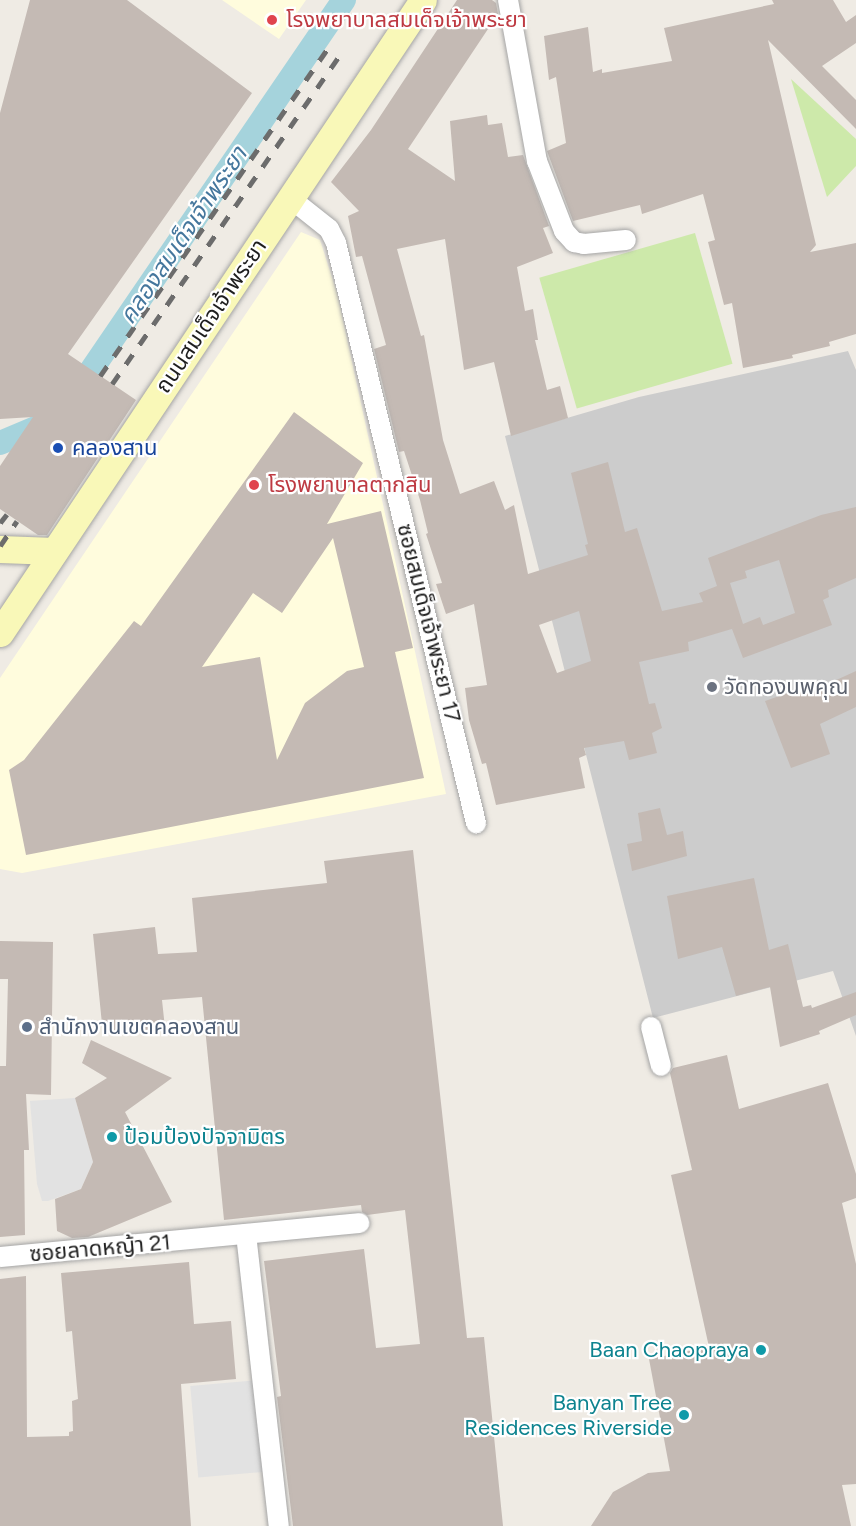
<!DOCTYPE html>
<meta charset="utf-8">
<style>
body{margin:0}
#map{position:relative;width:856px;height:1526px;overflow:hidden;background:#efebe4;font-family:Figtree,"Noto Sans Thai",sans-serif}
div>[style]{position:absolute}
.education>*{inset:0;background:#fffcdd}
.religious>*{inset:0;background:#ccc}
.grass>*{inset:0;background:#cde9aa;transform-origin:0 0}
.parking>*{inset:0;background:#e2e2e2;transform-origin:0 0}
.canal>*{height:24px;margin:-12px;padding:0 12px;transform-origin:12px;border-radius:12px;background:#a5d3dc}
.building>*{inset:0;background:#c4bab4}
.roads{filter:drop-shadow(0 0 2px #a5a5a5) drop-shadow(0 0 2px #a5a5a5)}
.street>*{height:20px;margin:-10px;padding:0 10px;transform-origin:10px;border-radius:10px;background:#fff}
.secondary>*{height:27px;margin:-13.5px;padding:0 13.5px;transform-origin:13.5px;border-radius:13.5px;background:#f9f8b8}
.rail>*{height:4.5px;margin-top:-2.25px;transform-origin:0;background:repeating-linear-gradient(90deg,#6c6c6c 0 12px,transparent 0 24px)}
.dots>*{width:16px;height:16px;translate:-50% -50%;box-sizing:border-box;border:3px solid #fff;border-radius:50%}
span{translate:-50% -50%;white-space:nowrap;text-align:center;line-height:1.15;-webkit-text-stroke:4.5px #fff;paint-order:stroke}
.health-label{font-size:22px;color:#be3a42}
.left{translate:0 -50%;text-align:left}
.street-label{font-size:22px;color:#1e1e1e}
.transit-label{font-size:22px;color:#164399}
.worship-label{font-size:22px;color:#5b616d}
.service-label{font-size:22px;color:#4e5e75}
.culture-label{font-size:22px;color:#0d838f}
.right{translate:-100% -50%;text-align:right}
.water-label{font-size:24px;color:#45779d;font-style:italic}
</style>
<div id="map">
<div class="education">
<i style="clip-path:polygon(222px 0,306px 0,279px 39px)"></i>
<i style="clip-path:polygon(301px 232px,320px 240px,337px 293px,446px 794px,22px 873px,0 869px,0 678px)"></i>
</div>
<div class="religious">
<i style="clip-path:polygon(848px 351px,856px 370px,856px 1036px,833px 971px,653px 1018px,505px 436px,639px 397px)"></i>
</div>
<div class="grass">
<i style="clip-path:polygon(791px 79px,856px 139px,856px 166px,827px 197px)"></i>
<i style="left:695px;top:233px;width:136px;height:162px;rotate:74deg"></i>
</div>
<div class="parking">
<i style="clip-path:polygon(75px 1098px,93px 1162px,81px 1189px,48px 1201px,42px 1201px,37px 1184px,30px 1101px)"></i>
<i style="left:258px;top:1380px;width:92px;height:68px;rotate:85deg"></i>
</div>
<div class="canal">
<i style="left:73px;top:397px;width:481px;rotate:-55.7deg"></i>
<i style="left:0;top:443px;width:54px;rotate:-22.8deg"></i>
</div>
<div class="building">
<i style="clip-path:polygon(30px 0,127px 0,252px 93px,68px 354px,136px 400px,47px 535px,38px 535px,0 509px,0 466px,33px 417px,0 419px,0 113px)"></i>
<i style="clip-path:polygon(evenodd,457px 0,492px 0,496px 3px,498px 14px,408px 149px,455px 181px,450px 121px,487px 115px,488px 125px,502px 123px,508px 157px,523px 155px,549px 226px,543px 228px,553px 253px,517px 267px,525px 311px,533px 309px,538px 340px,535px 340px,547px 390px,560px 386px,568px 418px,511px 436px,494px 362px,464px 370px,445px 239px,397px 249px,421px 336px,424px 335px,443px 440px,460px 494px,494px 481px,505px 510px,514px 505px,528px 574px,588px 555px,585px 545px,588px 544px,571px 473px,608px 462px,625px 532px,637px 528px,662px 611px,703px 602px,699px 593px,717px 586px,708px 558px,821px 515px,856px 507px,856px 578px,828px 590px,829px 597px,823px 600px,832px 625px,743px 658px,732px 629px,735px 628px,688px 642px,689px 651px,639px 662px,649px 704px,655px 703px,662px 728px,652px 733px,657px 753px,629px 760px,624px 741px,584px 748px,586px 755px,579px 758px,585px 788px,496px 805px,486px 763px,482px 764px,469px 720px,465px 688px,487px 685px,474px 604px,446px 614px,436px 584px,442px 583px,426px 534px,428px 533px,420px 500px,404px 451px,399px 452px,374px 349px,386px 345px,362px 256px,356px 257px,348px 216px,359px 211px,331px 182px,371px 130px,457px 0,779px 560px,795px 613px,763px 625px,760px 617px,743px 624px,730px 583px,747px 578px,745px 571px,779px 560px,457px 0,579px 611px,591px 661px,557px 673px,539px 625px,579px 611px)"></i>
<i style="clip-path:polygon(772px 0,833px 0,846px 22px,856px 15px,856px 43px,822px 66px,856px 100px,856px 129px,768px 40px,816px 245px,810px 252px,856px 243px,856px 334px,829px 342px,830px 346px,792px 355px,793px 358px,743px 368px,732px 303px,724px 305px,708px 242px,715px 240px,703px 194px,642px 214px,640px 205px,573px 221px,547px 151px,566px 143px,556px 77px,549px 80px,544px 36px,588px 27px,593px 72px,602px 69px,602px 73px,672px 61px,664px 28px,774px 4px)"></i>
<i style="clip-path:polygon(evenodd,294px 412px,363px 463px,327px 524px,381px 511px,413px 648px,395px 652px,424px 778px,26px 855px,9px 770px,24px 760px,134px 621px,141px 626px,294px 412px,333px 538px,364px 667px,347px 671px,305px 703px,277px 760px,260px 657px,202px 667px,253px 593px,282px 613px,333px 538px)"></i>
<i style="clip-path:polygon(856px 671px,856px 707px,820px 724px,830px 754px,791px 768px,765px 701px,808px 686px,810px 692px)"></i>
<i style="clip-path:polygon(660px 808px,667px 835px,683px 831px,687px 856px,632px 871px,627px 844px,642px 841px,638px 813px)"></i>
<i style="clip-path:polygon(413px 850px,467px 1338px,484px 1337px,503px 1526px,293px 1526px,277px 1397px,281px 1396px,264px 1261px,364px 1249px,376px 1348px,420px 1344px,405px 1210px,367px 1215px,362px 1212px,361px 1205px,224px 1220px,202px 997px,162px 1000px,165px 1028px,103px 1034px,93px 934px,155px 927px,158px 954px,197px 952px,192px 898px,327px 883px,324px 861px)"></i>
<i style="clip-path:polygon(754px 878px,769px 950px,788px 944px,803px 1007px,811px 1005px,812px 1008px,856px 992px,856px 1015px,819px 1031px,820px 1034px,780px 1047px,770px 987px,736px 996px,722px 947px,678px 959px,667px 896px)"></i>
<i style="clip-path:polygon(0 941px,53px 942px,51px 1095px,26px 1094px,29px 1150px,24px 1150px,25px 1235px,0 1237px,0 1066px,6px 1066px,8px 979px,0 979px)"></i>
<i style="clip-path:polygon(91px 1040px,172px 1078px,125px 1112px,172px 1202px,88px 1237px,72px 1238px,57px 1231px,55px 1199px,81px 1189px,93px 1162px,75px 1098px,107px 1078px,82px 1063px)"></i>
<i style="clip-path:polygon(727px 1055px,739px 1109px,828px 1083px,856px 1174px,856px 1198px,842px 1203px,856px 1264px,856px 1484px,842px 1485px,851px 1526px,591px 1526px,613px 1492px,648px 1473px,670px 1471px,649px 1359px,709px 1347px,671px 1175px,692px 1170px,670px 1073px,673px 1068px)"></i>
<i style="clip-path:polygon(189px 1262px,194px 1324px,231px 1321px,236px 1379px,181px 1384px,191px 1526px,0 1526px,0 1279px,26px 1276px,27px 1437px,69px 1436px,69px 1432px,73px 1431px,72px 1401px,78px 1399px,72px 1331px,66px 1332px,61px 1273px)"></i>
</div>
<div class="roads">
<div class="street">
<i style="left:508px;top:0;width:164px;rotate:79.8deg"></i>
<i style="left:537px;top:161px;width:75px;rotate:68.9deg"></i>
<i style="left:564px;top:231px;width:15px;rotate:48deg"></i>
<i style="left:574px;top:242px;width:10px;rotate:11deg"></i>
<i style="left:584px;top:244px;width:42px;rotate:-5.4deg"></i>
<i style="left:290px;top:198px;width:50px;rotate:38.5deg"></i>
<i style="left:329px;top:229px;width:16px;rotate:63deg"></i>
<i style="left:336px;top:243px;width:597px;rotate:76.43deg"></i>
<i style="left:651px;top:1027px;width:40px;rotate:75.6deg"></i>
<i style="left:246px;top:1234px;width:294px;rotate:83.6deg"></i>
<i style="left:0;top:1257px;width:361px;rotate:-5.4deg"></i>
</div>
<div class="secondary">
<i style="left:0;top:549px;width:54px;rotate:2.1deg"></i>
<i style="left:0;top:633px;width:761px;rotate:-56.25deg"></i>
</div>
</div>
<div class="rail">
<i style="left:100px;top:376px;width:403px;rotate:-55.2deg"></i>
<i style="left:112px;top:384px;width:402px;rotate:-55.3deg"></i>
<i style="left:0;top:523px;width:11px;rotate:-52deg"></i>
<i style="left:0;top:546px;width:30px;rotate:-56deg"></i>
</div>
<div class="dots">
<i style="left:272px;top:20px;background:#e0444e"></i>
<i style="left:58px;top:448px;background:#1a4fb4"></i>
<i style="left:254px;top:485px;background:#e0444e"></i>
<i style="left:712px;top:687px;background:#6b7280"></i>
<i style="left:27px;top:1027px;background:#5c6f8a"></i>
<i style="left:112px;top:1137px;background:#0f9aa8"></i>
<i style="left:761px;top:1350px;background:#0f9aa8"></i>
<i style="left:684px;top:1415px;background:#0f9aa8"></i>
</div>
<div class="health-label">
<span class="left" style="left:286px;top:20px">โรงพยาบาลสมเด็จเจ้าพระยา</span>
<span class="left" style="left:268px;top:485px">โรงพยาบาลตากสิน</span>
</div>
<div class="street-label">
<span style="left:211px;top:316px;rotate:-56deg">ถนนสมเด็จเจ้าพระยา</span>
<span style="left:429px;top:623px;rotate:76deg">ซอยสมเด็จเจ้าพระยา 17</span>
<span style="left:100px;top:1248px;rotate:-5deg">ซอยลาดหญ้า 21</span>
</div>
<div class="transit-label">
<span class="left" style="left:72px;top:448px">คลองสาน</span>
</div>
<div class="worship-label">
<span class="left" style="left:724px;top:687px">วัดทองนพคุณ</span>
</div>
<div class="service-label">
<span class="left" style="left:39px;top:1027px">สำนักงานเขตคลองสาน</span>
</div>
<div class="culture-label">
<span class="left" style="left:124px;top:1137px">ป้อมป้องปัจจามิตร</span>
<span class="right" style="left:749px;top:1350px">Baan Chaopraya</span>
<span class="right" style="left:672px;top:1415px">Banyan Tree<br>Residences Riverside</span>
</div>
<div class="water-label">
<span style="left:183px;top:235px;rotate:-56deg">คลองสมเด็จเจ้าพระยา</span>
</div>
</div>
